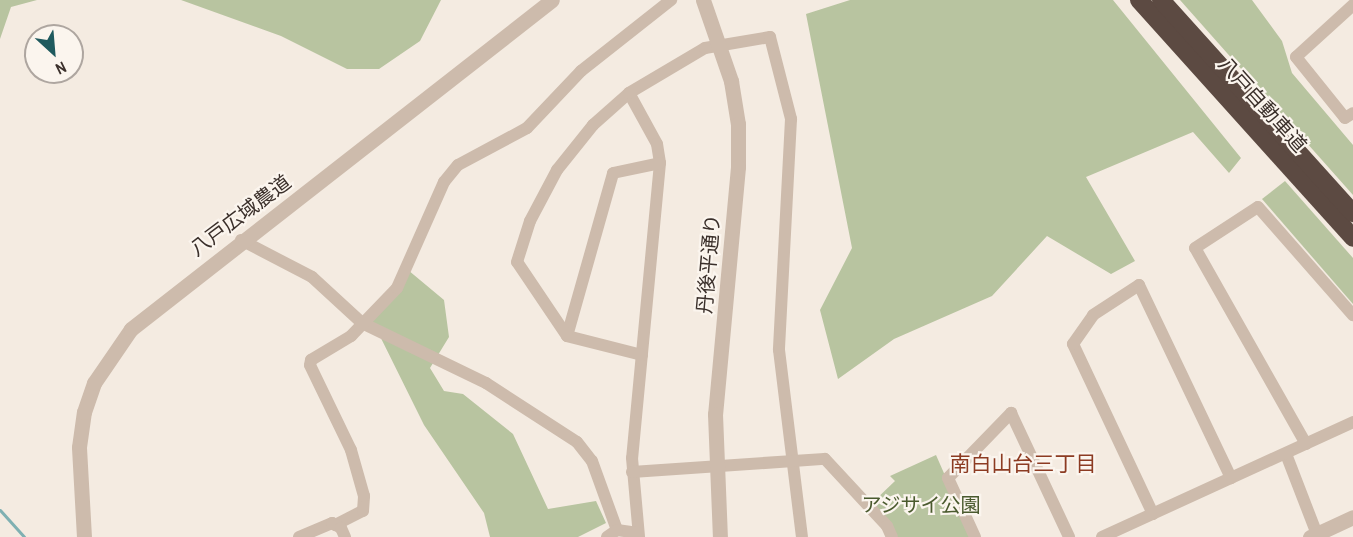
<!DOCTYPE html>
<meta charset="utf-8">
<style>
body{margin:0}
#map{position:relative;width:1353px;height:537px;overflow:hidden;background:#f4ebe1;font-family:"Archivo Narrow","Noto Sans JP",sans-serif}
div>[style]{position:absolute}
.green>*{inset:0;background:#b8c4a0}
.stream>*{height:3px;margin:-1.5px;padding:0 1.5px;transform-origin:1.5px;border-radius:1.5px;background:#7fb0b2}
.minor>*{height:12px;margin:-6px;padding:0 6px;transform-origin:6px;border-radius:6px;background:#cdbbac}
.tertiary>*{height:15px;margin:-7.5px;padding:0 7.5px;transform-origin:7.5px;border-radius:7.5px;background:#cdbbac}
.motorway>*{height:18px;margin:-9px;padding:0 9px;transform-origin:9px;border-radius:9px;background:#5c4a42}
span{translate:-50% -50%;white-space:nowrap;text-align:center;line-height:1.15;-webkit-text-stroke:4.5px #fbf5ee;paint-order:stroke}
.street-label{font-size:20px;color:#3b302b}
.park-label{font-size:20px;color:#4a5a2e}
.neighbourhood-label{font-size:21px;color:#8c3b22}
.north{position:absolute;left:24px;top:24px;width:60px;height:60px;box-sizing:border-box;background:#fbf5ee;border:2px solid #aea6a0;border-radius:50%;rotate:154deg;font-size:16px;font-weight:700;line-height:24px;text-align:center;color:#3b302b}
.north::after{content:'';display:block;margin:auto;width:21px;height:27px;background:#1f5a5e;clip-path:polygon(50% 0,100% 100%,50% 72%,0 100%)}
</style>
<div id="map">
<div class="green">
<i style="clip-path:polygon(0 0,37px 0,11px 7px,0 39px)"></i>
<i style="clip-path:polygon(181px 0,441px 0,420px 41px,379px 69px,347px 69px,281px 36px)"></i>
<i style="clip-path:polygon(850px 0,1113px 0,1241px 158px,1229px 173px,1193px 132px,1086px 177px,1135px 261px,1111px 274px,1047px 236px,992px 296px,894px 339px,838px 379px,820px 310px,852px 248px,806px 14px)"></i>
<i style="clip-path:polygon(1180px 0,1252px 0,1282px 41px,1292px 73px,1353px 145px,1353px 195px)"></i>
<i style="clip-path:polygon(1285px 181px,1353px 258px,1353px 304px,1262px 199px)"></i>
<i style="clip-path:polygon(408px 270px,444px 300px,449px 337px,430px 368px,444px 391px,463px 394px,513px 434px,548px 509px,596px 501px,606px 523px,578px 537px,490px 537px,484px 513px,424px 425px,368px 312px)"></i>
<i style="clip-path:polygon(936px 455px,972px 537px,897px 537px,872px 503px,895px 481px,890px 476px)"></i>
</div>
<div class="stream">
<i style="left:0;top:510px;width:36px;rotate:48deg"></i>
</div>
<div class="minor">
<i style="left:1353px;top:5px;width:77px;rotate:137.6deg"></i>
<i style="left:1296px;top:57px;width:78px;rotate:51.2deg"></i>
<i style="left:1345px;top:118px;width:9px;rotate:-32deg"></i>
<i style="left:629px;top:93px;width:58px;rotate:61.2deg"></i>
<i style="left:657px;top:144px;width:19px;rotate:81deg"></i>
<i style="left:660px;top:163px;width:296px;rotate:95.4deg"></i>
<i style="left:632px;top:458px;width:79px;rotate:84.9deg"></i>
<i style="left:241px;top:240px;width:80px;rotate:27.5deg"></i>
<i style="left:312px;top:277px;width:68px;rotate:42.6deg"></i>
<i style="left:362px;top:323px;width:138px;rotate:25.8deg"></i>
<i style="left:486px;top:383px;width:108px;rotate:33deg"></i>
<i style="left:577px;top:442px;width:24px;rotate:52deg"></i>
<i style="left:592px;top:461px;width:73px;rotate:70.1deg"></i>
<i style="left:617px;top:530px;width:21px;rotate:8deg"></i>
<i style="left:567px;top:336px;width:169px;rotate:-74.2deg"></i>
<i style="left:613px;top:173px;width:48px;rotate:-12deg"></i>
<i style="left:642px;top:355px;width:77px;rotate:-165.8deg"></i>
<i style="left:567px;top:336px;width:89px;rotate:-124deg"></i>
<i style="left:517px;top:262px;width:43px;rotate:-72.4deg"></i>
<i style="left:530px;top:221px;width:58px;rotate:-62.1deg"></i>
<i style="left:557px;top:170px;width:58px;rotate:-51.3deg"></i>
<i style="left:593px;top:125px;width:48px;rotate:-41.6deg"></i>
<i style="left:629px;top:93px;width:88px;rotate:-30.6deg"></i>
<i style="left:705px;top:48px;width:66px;rotate:-9.6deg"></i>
<i style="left:770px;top:37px;width:85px;rotate:75.6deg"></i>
<i style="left:791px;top:119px;width:231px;rotate:93deg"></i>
<i style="left:779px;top:350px;width:188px;rotate:83deg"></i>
<i style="left:1306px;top:444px;width:225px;rotate:-119.5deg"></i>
<i style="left:1195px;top:248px;width:75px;rotate:-33.1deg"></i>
<i style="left:1258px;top:207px;width:144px;rotate:48.7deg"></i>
<i style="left:1286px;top:454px;width:89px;rotate:68.9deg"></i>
<i style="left:632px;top:472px;width:193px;rotate:-3.9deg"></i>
<i style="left:825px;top:459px;width:91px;rotate:47.2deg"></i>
<i style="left:887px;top:526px;width:12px;rotate:66deg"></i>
<i style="left:1153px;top:514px;width:188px;rotate:-115.2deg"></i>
<i style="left:1073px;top:344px;width:35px;rotate:-55deg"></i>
<i style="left:1093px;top:315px;width:55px;rotate:-33.1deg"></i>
<i style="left:1139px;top:285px;width:214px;rotate:64.5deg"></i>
<i style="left:335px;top:525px;width:31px;rotate:-27deg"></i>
<i style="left:363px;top:511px;width:15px;rotate:-86deg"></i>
<i style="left:364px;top:496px;width:48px;rotate:-105.8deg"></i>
<i style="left:351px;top:450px;width:94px;rotate:-115.8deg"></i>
<i style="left:310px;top:365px;width:5px;rotate:-79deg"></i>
<i style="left:311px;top:360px;width:47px;rotate:-31deg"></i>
<i style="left:351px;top:336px;width:66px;rotate:-46.2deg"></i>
<i style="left:397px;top:288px;width:116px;rotate:-66.1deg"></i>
<i style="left:444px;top:182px;width:22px;rotate:-51deg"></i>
<i style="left:458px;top:165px;width:78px;rotate:-28.2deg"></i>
<i style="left:527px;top:128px;width:79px;rotate:-46.5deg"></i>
<i style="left:581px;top:71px;width:115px;rotate:-38.3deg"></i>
<i style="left:299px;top:537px;width:36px;rotate:-23deg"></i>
<i style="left:332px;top:523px;width:10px;rotate:29deg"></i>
<i style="left:341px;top:528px;width:10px;rotate:66deg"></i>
<i style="left:607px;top:537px;width:12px;rotate:-35deg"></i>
<i style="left:975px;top:537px;width:65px;rotate:-114.6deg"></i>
<i style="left:948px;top:478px;width:91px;rotate:-45.9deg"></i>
<i style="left:1011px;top:413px;width:137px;rotate:64.9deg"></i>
<i style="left:1102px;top:537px;width:276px;rotate:-24.6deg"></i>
</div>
<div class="tertiary">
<i style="left:703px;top:0;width:86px;rotate:70.9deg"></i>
<i style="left:731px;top:81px;width:44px;rotate:80.8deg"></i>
<i style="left:738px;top:124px;width:43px;rotate:90deg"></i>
<i style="left:738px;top:167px;width:248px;rotate:95.3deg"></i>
<i style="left:715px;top:414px;width:123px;rotate:87.7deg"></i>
<i style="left:84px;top:537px;width:90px;rotate:-93.2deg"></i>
<i style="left:79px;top:447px;width:35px;rotate:-82deg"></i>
<i style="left:84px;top:412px;width:31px;rotate:-71deg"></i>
<i style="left:94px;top:383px;width:65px;rotate:-55.6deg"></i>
<i style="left:131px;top:329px;width:534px;rotate:-38.01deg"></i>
<i style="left:1310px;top:537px;width:47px;rotate:-24.9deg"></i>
</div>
<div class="motorway">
<i style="left:1139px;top:0;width:320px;rotate:48deg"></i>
<i style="left:1161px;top:0;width:287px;rotate:48deg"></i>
</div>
<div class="street-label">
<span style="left:1263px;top:104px;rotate:48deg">八戸自動車道</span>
<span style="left:240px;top:215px;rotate:-37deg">八戸広域農道</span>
<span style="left:708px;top:264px;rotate:-85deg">丹後平通り</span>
</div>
<div class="park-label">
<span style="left:921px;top:504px">アジサイ公園</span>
</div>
<div class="neighbourhood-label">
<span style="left:1023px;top:464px">南白山台三丁目</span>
</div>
<div class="north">N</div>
</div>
